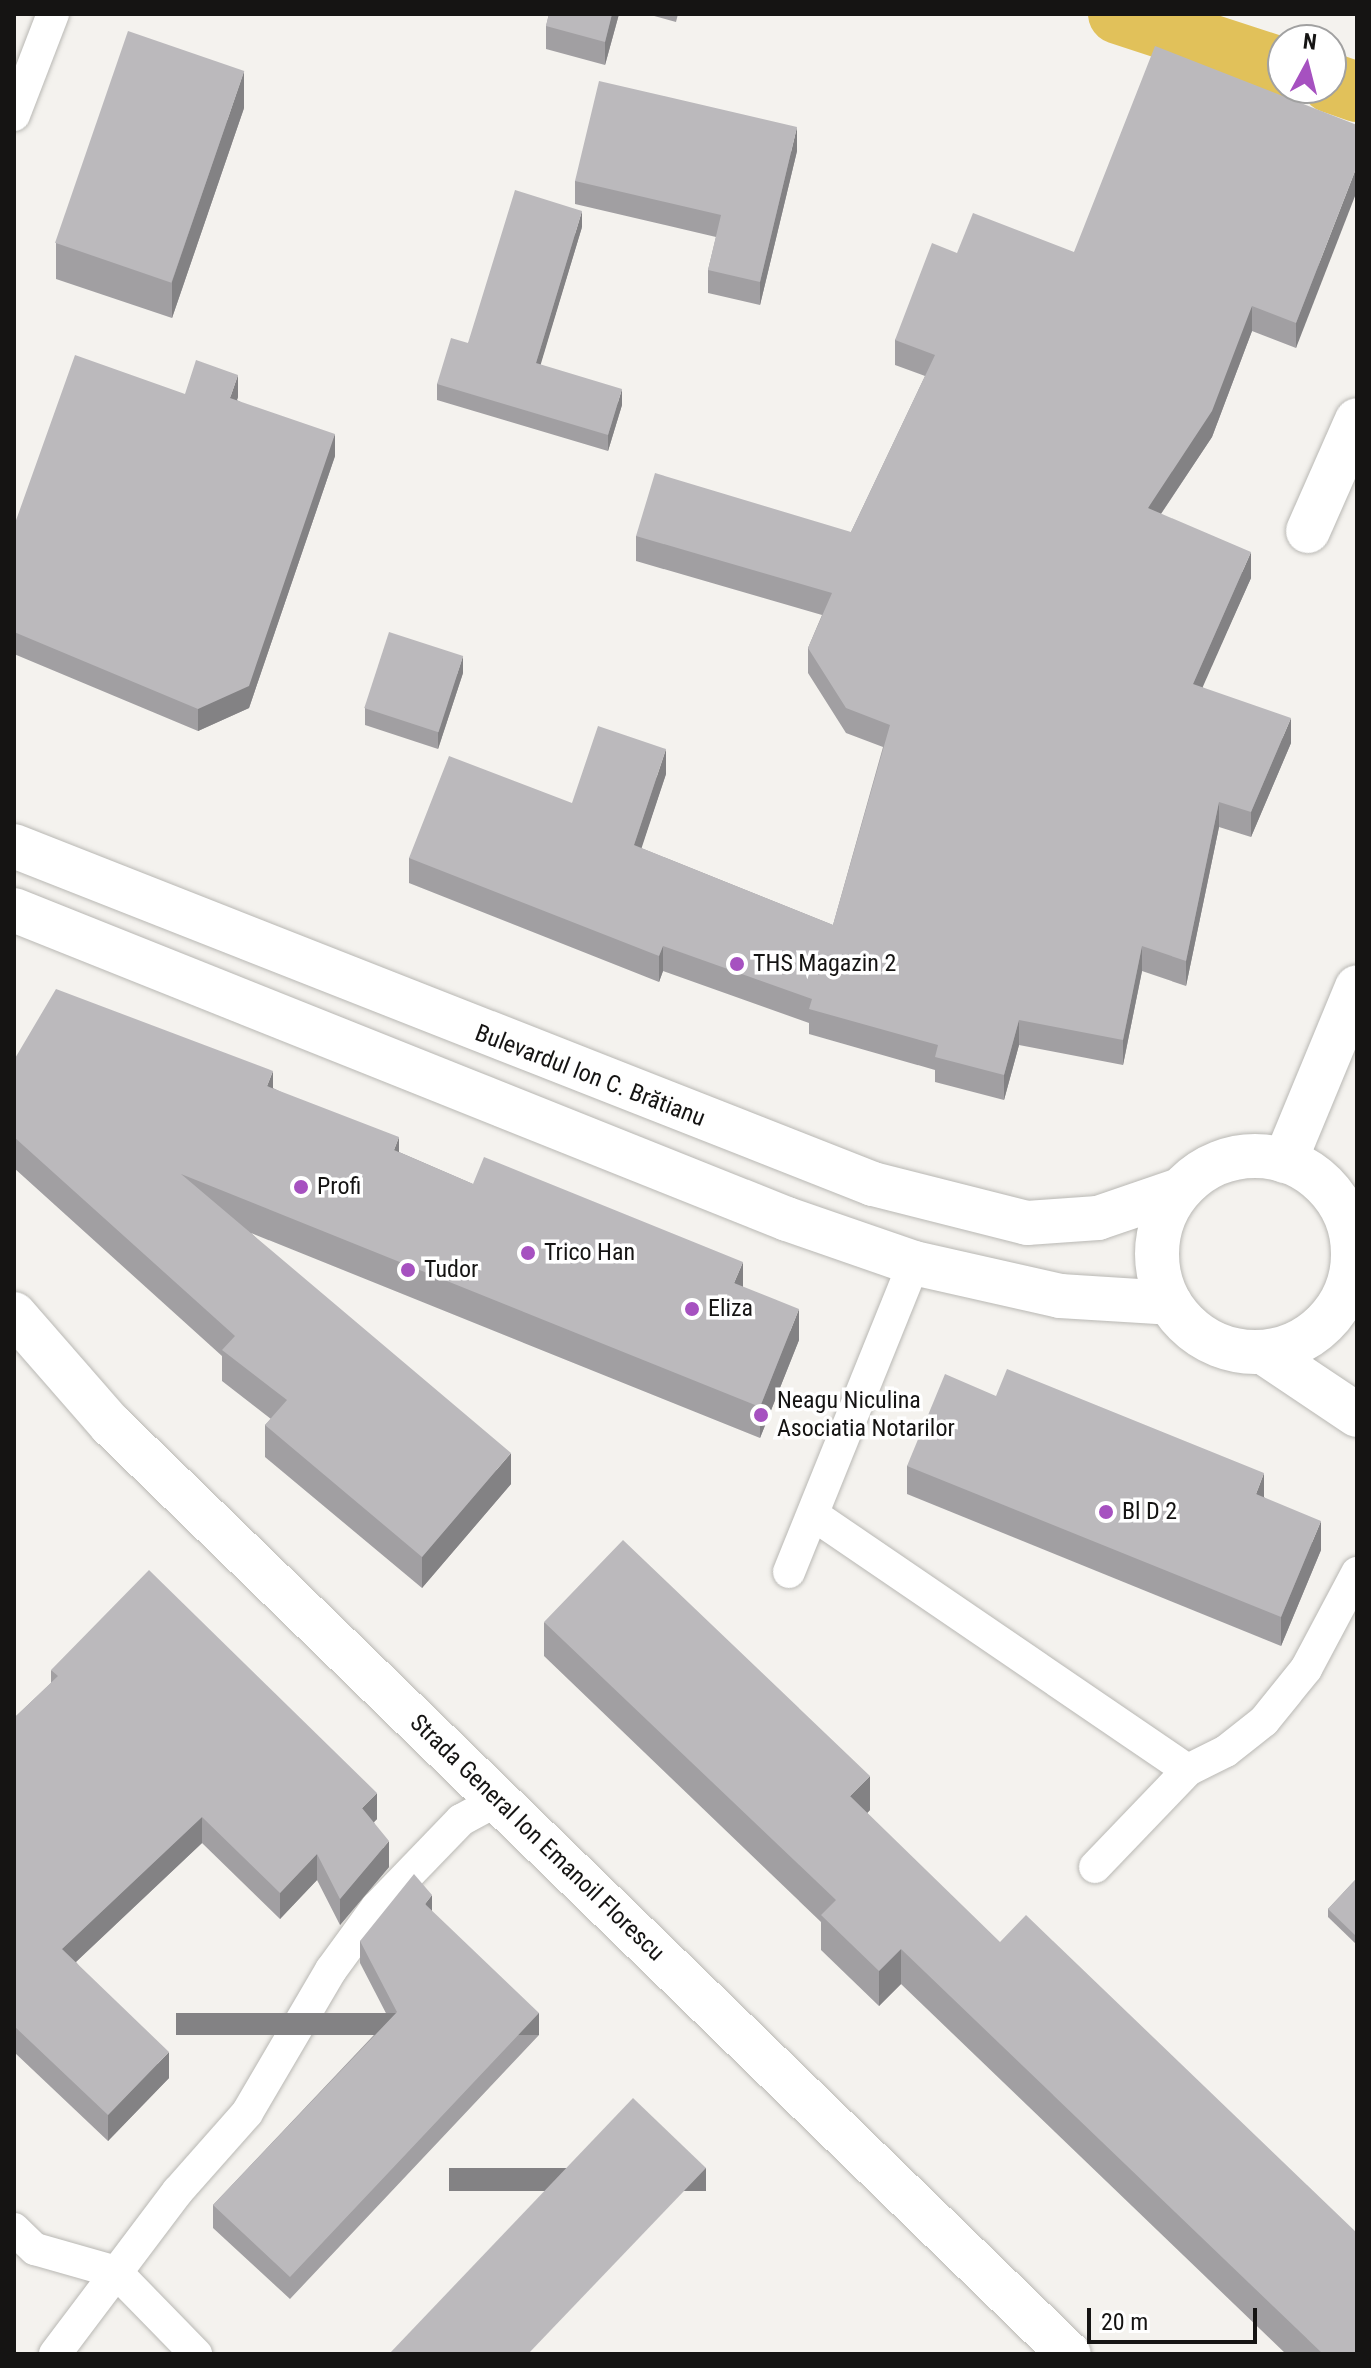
<!DOCTYPE html>
<meta charset="utf-8">
<style>
body{margin:0}
#map{position:relative;width:1371px;height:2368px;overflow:hidden;background:#f4f2ee;font-family:"Roboto Condensed",sans-serif}
div>[style]{position:absolute}
.canal>*{height:60px;margin:-30px;padding:0 30px;transform-origin:30px;border-radius:30px;background:#e1c15a}
.roads{filter:drop-shadow(0 0 2px #b9b8b4) drop-shadow(0 0 2px #b9b8b4)}
.lane>*{height:32px;margin:-16px;padding:0 16px;transform-origin:16px;border-radius:16px;background:#fff}
.street>*{height:44px;margin:-22px;padding:0 22px;transform-origin:22px;border-radius:22px;background:#fff}
.secondary>*{height:44px;margin:-22px;padding:0 22px;transform-origin:22px;border-radius:22px;background:#fff}
.secondary>.ring{margin:-22px;padding:0;box-sizing:content-box;background:none;border:44px solid #fff;border-radius:50%}
.wall>*{inset:0;background:#a19fa2}
.shaded-wall>*{inset:0;background:#838284;transform-origin:0 0}
.building>*{inset:0;background:#bbb9bc;transform-origin:0 0}
.dots>*{width:22px;height:22px;translate:-50% -50%;box-sizing:border-box;border:4px solid #fff;border-radius:50%}
span{translate:-50% -50%;white-space:nowrap;text-align:center;line-height:1.15;-webkit-text-stroke:7px #fff;paint-order:stroke}
.poi-label{font-size:24px;color:#151413}
.left{translate:0 -50%;text-align:left}
.street-label{font-size:24px;color:#151413}
.frame{position:absolute;inset:0;border:16px solid #151413;pointer-events:none}
.north{position:absolute;left:1267px;top:24px;width:80px;height:80px;box-sizing:border-box;background:#fff;border:2px solid #a1a1a1;border-radius:50%;rotate:7deg;font-size:22px;font-weight:700;line-height:32px;text-align:center;color:#151413}
.north::after{content:'';display:block;margin:auto;width:28px;height:36px;background:#a651c0;clip-path:polygon(50% 0,100% 100%,50% 72%,0 100%)}
.scale{position:absolute;left:1087px;top:2308px;width:170px;height:36px;box-sizing:border-box;border:4px solid #151413;border-top:0;padding-left:10px;font-size:24px;line-height:28px;white-space:nowrap;color:#151413;-webkit-text-stroke:6px #fff;paint-order:stroke}
</style>
<div id="map">
<div class="canal">
<i style="left:1118px;top:14px;width:174px;rotate:18.1deg"></i>
<i style="left:1331px;top:83px;width:28px;rotate:19deg"></i>
</div>
<div class="roads">
<div class="lane">
<i style="left:14px;top:115px;width:108px;rotate:-68.9deg"></i>
<i style="left:815px;top:1516px;width:451px;rotate:34.3deg"></i>
<i style="left:1188px;top:1770px;width:42px;rotate:-26.6deg"></i>
<i style="left:1226px;top:1751px;width:48px;rotate:-38.3deg"></i>
<i style="left:1264px;top:1721px;width:67px;rotate:-51.1deg"></i>
<i style="left:1306px;top:1669px;width:109px;rotate:-62deg"></i>
<i style="left:789px;top:1572px;width:333px;rotate:-68deg"></i>
<i style="left:1095px;top:1867px;width:134px;rotate:-46.2deg"></i>
<i style="left:14px;top:2229px;width:29px;rotate:44deg"></i>
<i style="left:35px;top:2249px;width:84px;rotate:15.9deg"></i>
<i style="left:116px;top:2272px;width:115px;rotate:45.7deg"></i>
<i style="left:55px;top:2354px;width:204px;rotate:-53deg"></i>
<i style="left:178px;top:2191px;width:104px;rotate:-48.5deg"></i>
<i style="left:247px;top:2113px;width:166px;rotate:-59.6deg"></i>
<i style="left:331px;top:1970px;width:78px;rotate:-53.9deg"></i>
<i style="left:377px;top:1907px;width:121px;rotate:-46deg"></i>
<i style="left:461px;top:1820px;width:42px;rotate:-28.4deg"></i>
</div>
<div class="street">
<i style="left:1308px;top:531px;width:121px;rotate:-66.2deg"></i>
<i style="left:14px;top:1314px;width:147px;rotate:48.9deg"></i>
<i style="left:111px;top:1425px;width:1334px;rotate:44.12deg"></i>
</div>
<div class="secondary">
<i style="left:14px;top:846px;width:923px;rotate:21.48deg"></i>
<i style="left:873px;top:1184px;width:159px;rotate:14.2deg"></i>
<i style="left:1027px;top:1223px;width:71px;rotate:-4deg"></i>
<i style="left:1098px;top:1218px;width:87px;rotate:-18.9deg"></i>
<i style="left:14px;top:910px;width:832px;rotate:21.79deg"></i>
<i style="left:787px;top:1219px;width:134px;rotate:19.1deg"></i>
<i style="left:914px;top:1263px;width:150px;rotate:12.7deg"></i>
<i style="left:1060px;top:1296px;width:110px;rotate:3.6deg"></i>
<i class="ring" style="left:1157px;top:1156px;width:152px;height:152px"></i>
<i style="left:1285px;top:1161px;width:188px;rotate:-67.5deg"></i>
<i style="left:1263px;top:1352px;width:113px;rotate:33.8deg"></i>
</div>
</div>
<div class="wall">
<i style="clip-path:polygon(549px 14px,619px 14px,605px 65px,546px 49px,546px 26px)"></i>
<i style="clip-path:polygon(647px 14px,678px 14px,676px 22px)"></i>
<i style="clip-path:polygon(244px 108px,172px 318px,56px 279px,56px 243px)"></i>
<i style="clip-path:polygon(1357px 125px,1296px 348px,1252px 331px,1212px 437px,1161px 514px,1251px 578px,1202px 687px,1291px 743px,1251px 837px,1219px 827px,1186px 986px,1142px 971px,1123px 1065px,1019px 1045px,1004px 1100px,935px 1082px,935px 1070px,809px 1034px,809px 1023px,663px 971px,659px 982px,409px 883px,409px 858px,666px 774px,641px 848px,833px 925px,883px 747px,846px 733px,808px 673px,808px 648px,822px 615px,636px 561px,636px 536px,851px 532px,925px 376px,895px 365px,895px 340px,957px 253px,1074px 252px)"></i>
<i style="clip-path:polygon(797px 151px,760px 305px,708px 293px,708px 270px,716px 237px,575px 204px,575px 181px)"></i>
<i style="clip-path:polygon(582px 227px,540px 365px,622px 405px,608px 451px,437px 400px,437px 384px,468px 343px)"></i>
<i style="clip-path:polygon(185px 394px,238px 397px,237px 400px,335px 456px,249px 708px,198px 731px,14px 654px,14px 526px)"></i>
<i style="clip-path:polygon(463px 673px,438px 749px,365px 725px,365px 708px)"></i>
<i style="clip-path:polygon(14px 1060px,273px 1088px,399px 1152px,473px 1184px,743px 1287px,799px 1340px,760px 1438px,251px 1233px,511px 1484px,422px 1588px,265px 1457px,265px 1425px,271px 1419px,222px 1381px,222px 1356px,14px 1168px)"></i>
<i style="clip-path:polygon(996px 1396px,1264px 1497px,1321px 1550px,1281px 1646px,907px 1494px,907px 1466px)"></i>
<i style="clip-path:polygon(544px 1622px,870px 1810px,867px 1813px,1357px 2354px,1286px 2354px,901px 1984px,879px 2006px,821px 1950px,821px 1922px,544px 1656px)"></i>
<i style="clip-path:polygon(51px 1670px,377px 1819px,374px 1822px,389px 1867px,340px 1925px,317px 1880px,280px 1919px,202px 1843px,76px 1962px,169px 2078px,108px 2141px,14px 2052px,14px 1718px,51px 1683px)"></i>
<i style="clip-path:polygon(1357px 1878px,1357px 1945px,1328px 1917px,1328px 1909px)"></i>
<i style="clip-path:polygon(432px 1912px,539px 2035px,290px 2299px,213px 2228px,213px 2205px,389px 2019px,360px 1963px,360px 1941px)"></i>
</div>
<div class="shaded-wall">
<i style="clip-path:polygon(612px 14px,619px 14px,605px 65px,605px 42px)"></i>
<i style="clip-path:polygon(244px 71px,244px 108px,172px 318px,172px 282px)"></i>
<i style="clip-path:polygon(797px 127px,797px 151px,760px 305px,760px 282px)"></i>
<i style="clip-path:polygon(1357px 166px,1357px 191px,1296px 348px,1296px 323px)"></i>
<i style="clip-path:polygon(582px 211px,582px 227px,536px 380px,536px 363px)"></i>
<i style="clip-path:polygon(1252px 306px,1252px 331px,1212px 437px,1148px 533px,1148px 508px)"></i>
<i style="clip-path:polygon(238px 375px,238px 397px,230px 420px,230px 398px)"></i>
<i style="clip-path:polygon(622px 389px,622px 405px,608px 451px,608px 435px)"></i>
<i style="clip-path:polygon(335px 434px,335px 456px,249px 708px,198px 731px,198px 709px)"></i>
<i style="clip-path:polygon(1251px 552px,1251px 578px,1193px 709px,1193px 684px)"></i>
<i style="clip-path:polygon(463px 656px,463px 673px,438px 749px,438px 732px)"></i>
<i style="clip-path:polygon(1291px 718px,1291px 743px,1251px 837px,1251px 812px)"></i>
<i style="clip-path:polygon(666px 749px,666px 774px,634px 871px,634px 845px)"></i>
<i style="clip-path:polygon(1219px 802px,1219px 827px,1186px 986px,1186px 961px)"></i>
<i style="clip-path:polygon(663px 946px,663px 971px,659px 982px,659px 956px)"></i>
<i style="clip-path:polygon(1142px 946px,1142px 971px,1123px 1065px,1123px 1040px)"></i>
<i style="clip-path:polygon(1019px 1020px,1019px 1045px,1004px 1100px,1004px 1075px)"></i>
<i style="clip-path:polygon(273px 1071px,273px 1103px,267px 1086px)"></i>
<i style="clip-path:polygon(399px 1137px,399px 1168px,394px 1150px)"></i>
<i style="clip-path:polygon(743px 1262px,743px 1293px,734px 1283px)"></i>
<i style="clip-path:polygon(799px 1309px,799px 1340px,760px 1438px,760px 1407px)"></i>
<i style="clip-path:polygon(511px 1453px,511px 1484px,422px 1588px,422px 1557px)"></i>
<i style="clip-path:polygon(1264px 1473px,1264px 1502px,1256px 1494px)"></i>
<i style="clip-path:polygon(1321px 1521px,1321px 1550px,1281px 1646px,1281px 1617px)"></i>
<i style="clip-path:polygon(870px 1776px,870px 1810px,850px 1831px,850px 1796px)"></i>
<i style="clip-path:polygon(377px 1793px,377px 1819px,362px 1834px,362px 1808px)"></i>
<i style="clip-path:polygon(202px 1817px,202px 1843px,62px 1975px,62px 1949px)"></i>
<i style="clip-path:polygon(389px 1841px,389px 1867px,340px 1925px,340px 1899px)"></i>
<i style="clip-path:polygon(317px 1854px,317px 1880px,280px 1919px,280px 1893px)"></i>
<i style="clip-path:polygon(432px 1895px,432px 1918px,425px 1904px)"></i>
<i style="clip-path:polygon(901px 1949px,901px 1984px,879px 2006px,879px 1971px)"></i>
<i style="left:539px;top:2013px;width:22px;height:363px;rotate:90deg"></i>
<i style="clip-path:polygon(169px 2052px,169px 2078px,108px 2141px,108px 2115px)"></i>
<i style="left:706px;top:2168px;width:23px;height:257px;rotate:90deg"></i>
</div>
<div class="building">
<i style="clip-path:polygon(549px 14px,612px 14px,605px 42px,546px 26px)"></i>
<i style="left:128px;top:31px;width:123px;height:224px;rotate:19deg"></i>
<i style="clip-path:polygon(1155px 46px,1357px 125px,1357px 166px,1296px 323px,1252px 306px,1212px 411px,1148px 508px,1251px 552px,1193px 684px,1291px 718px,1251px 812px,1219px 802px,1186px 961px,1142px 946px,1123px 1040px,1019px 1020px,1004px 1075px,935px 1057px,938px 1045px,809px 1009px,812px 999px,663px 946px,659px 956px,409px 858px,449px 756px,572px 803px,598px 726px,666px 749px,634px 845px,833px 925px,890px 725px,846px 708px,808px 648px,832px 593px,636px 536px,655px 473px,851px 532px,935px 355px,895px 340px,932px 243px,957px 253px,973px 213px,1074px 252px)"></i>
<i style="clip-path:polygon(599px 81px,797px 127px,760px 282px,708px 270px,721px 215px,575px 181px)"></i>
<i style="clip-path:polygon(515px 190px,582px 211px,536px 363px,622px 389px,608px 435px,437px 384px,451px 338px,468px 343px)"></i>
<i style="clip-path:polygon(75px 355px,185px 394px,196px 360px,238px 375px,230px 398px,335px 434px,249px 686px,198px 709px,14px 632px,14px 526px)"></i>
<i style="left:389px;top:632px;width:78px;height:80px;rotate:18deg"></i>
<i style="clip-path:polygon(56px 989px,273px 1071px,267px 1086px,399px 1137px,394px 1150px,473px 1184px,484px 1157px,743px 1262px,734px 1283px,799px 1309px,760px 1407px,181px 1174px,511px 1453px,422px 1557px,265px 1425px,287px 1400px,222px 1350px,235px 1336px,14px 1137px,14px 1060px)"></i>
<i style="clip-path:polygon(1007px 1369px,1264px 1473px,1256px 1494px,1321px 1521px,1281px 1617px,907px 1466px,945px 1374px,996px 1396px)"></i>
<i style="clip-path:polygon(623px 1540px,870px 1776px,850px 1796px,1000px 1942px,1026px 1915px,1357px 2233px,1357px 2354px,1323px 2354px,901px 1949px,879px 1971px,821px 1915px,836px 1900px,544px 1622px)"></i>
<i style="clip-path:polygon(149px 1570px,377px 1793px,362px 1808px,389px 1841px,340px 1899px,317px 1854px,280px 1893px,202px 1817px,62px 1949px,169px 2052px,108px 2115px,14px 2026px,14px 1718px,58px 1676px,51px 1670px)"></i>
<i style="clip-path:polygon(414px 1874px,432px 1895px,425px 1904px,539px 2013px,290px 2277px,213px 2205px,397px 2012px,360px 1941px)"></i>
<i style="clip-path:polygon(1357px 1878px,1357px 1937px,1328px 1909px)"></i>
<i style="clip-path:polygon(633px 2098px,706px 2168px,528px 2354px,389px 2354px)"></i>
</div>
<div class="dots">
<i style="left:737px;top:964px;background:#a651c0"></i>
<i style="left:301px;top:1187px;background:#a651c0"></i>
<i style="left:528px;top:1253px;background:#a651c0"></i>
<i style="left:408px;top:1270px;background:#a651c0"></i>
<i style="left:692px;top:1309px;background:#a651c0"></i>
<i style="left:761px;top:1415px;background:#a651c0"></i>
<i style="left:1106px;top:1512px;background:#a651c0"></i>
</div>
<div class="poi-label">
<span class="left" style="left:753px;top:964px">THS Magazin 2</span>
<span class="left" style="left:317px;top:1187px">Profi</span>
<span class="left" style="left:544px;top:1253px">Trico Han</span>
<span class="left" style="left:424px;top:1270px">Tudor</span>
<span class="left" style="left:708px;top:1309px">Eliza</span>
<span class="left" style="left:777px;top:1415px">Neagu Niculina<br>Asociatia Notarilor</span>
<span class="left" style="left:1122px;top:1512px">Bl D 2</span>
</div>
<div class="street-label">
<span style="left:590px;top:1076px;rotate:21deg">Bulevardul Ion C. Brătianu</span>
<span style="left:537px;top:1838px;rotate:44deg">Strada General Ion Emanoil Florescu</span>
</div>
<div class="frame"></div>
<div class="north">N</div>
<div class="scale">20 m</div>
</div>
